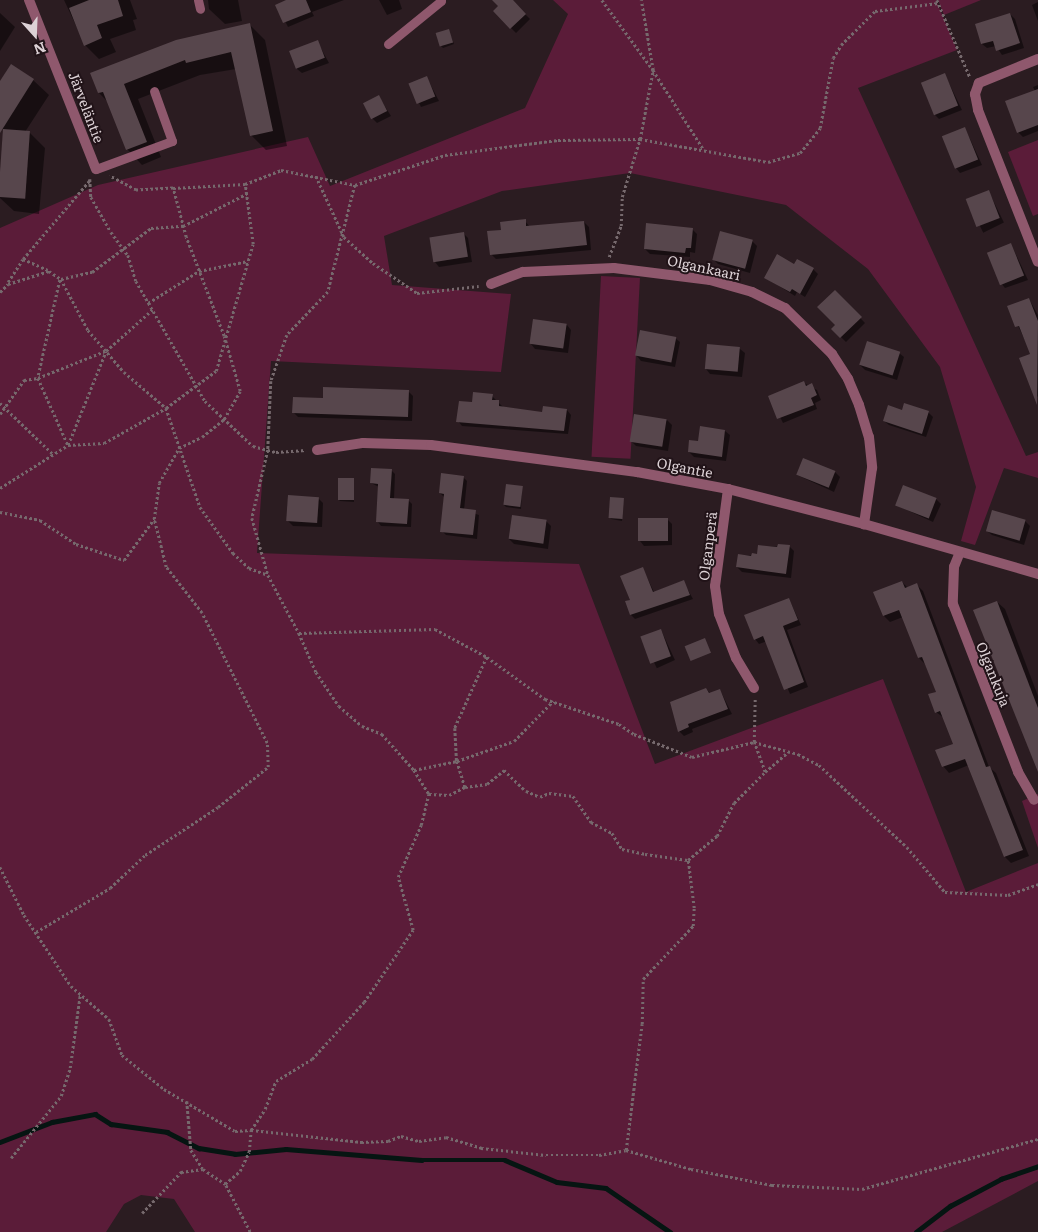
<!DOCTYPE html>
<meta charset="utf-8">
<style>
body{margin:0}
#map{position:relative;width:1038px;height:1232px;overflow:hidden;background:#2b1c21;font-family:Literata,serif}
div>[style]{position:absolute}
.green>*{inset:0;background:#5b1c39;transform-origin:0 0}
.shadow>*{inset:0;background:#0007;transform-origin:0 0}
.stream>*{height:4.5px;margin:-2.25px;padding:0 2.25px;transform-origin:2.25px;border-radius:2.25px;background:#061512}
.building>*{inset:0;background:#57464c;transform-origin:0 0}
.path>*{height:2.5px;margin-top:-1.25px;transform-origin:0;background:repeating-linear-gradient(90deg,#76696d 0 2.5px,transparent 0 5px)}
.service>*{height:9px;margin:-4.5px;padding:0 4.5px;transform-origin:4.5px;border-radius:4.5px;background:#8f586d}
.minor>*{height:10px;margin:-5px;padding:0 5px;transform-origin:5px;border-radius:5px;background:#8f586d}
span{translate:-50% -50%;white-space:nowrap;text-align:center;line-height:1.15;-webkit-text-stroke:4px #211318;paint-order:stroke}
.street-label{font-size:14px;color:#ddd2d6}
.north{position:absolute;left:10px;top:10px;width:50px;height:50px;-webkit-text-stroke:4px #211318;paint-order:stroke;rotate:160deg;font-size:14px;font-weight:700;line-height:20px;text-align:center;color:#ddd2d6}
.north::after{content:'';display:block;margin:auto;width:18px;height:22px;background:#ddd2d6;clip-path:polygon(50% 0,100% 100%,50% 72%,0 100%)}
</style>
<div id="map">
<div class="green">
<i style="clip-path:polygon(553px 0,936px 0,957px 50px,858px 88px,1026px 456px,1038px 452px,1038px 478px,1004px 468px,975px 545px,961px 541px,976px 487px,940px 367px,868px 269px,786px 205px,630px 173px,502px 191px,384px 236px,392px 285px,511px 294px,501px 372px,271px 361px,257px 553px,579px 564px,655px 764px,883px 679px,966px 892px,1038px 863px,1038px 1181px,942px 1232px,195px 1232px,174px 1199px,141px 1195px,124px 1204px,106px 1232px,0 1232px,0 228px,98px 185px,308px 137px,330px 186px,525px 108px,568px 14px)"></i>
<i style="clip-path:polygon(938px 0,981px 0,944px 15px)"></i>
<i style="clip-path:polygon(1038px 140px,1038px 214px,1033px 216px,1008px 152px)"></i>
<i style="left:601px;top:276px;width:39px;height:181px;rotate:3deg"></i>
<i style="clip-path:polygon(1038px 794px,1038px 848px,1022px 801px)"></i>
</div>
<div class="shadow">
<i style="clip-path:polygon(64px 0,130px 0,137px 19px,133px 20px,136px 30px,110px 39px,116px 52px,99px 59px,85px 45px)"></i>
<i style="clip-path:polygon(208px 0,238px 0,242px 21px,225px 24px,209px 9px)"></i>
<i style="clip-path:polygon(291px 0,344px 0,312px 12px,314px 16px,288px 27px,277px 5px)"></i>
<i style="clip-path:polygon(379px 0,399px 0,402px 9px,387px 15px)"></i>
<i style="clip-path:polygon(494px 0,511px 0,530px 19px,516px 33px,494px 11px,499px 6px)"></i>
<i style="clip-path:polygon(1038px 2px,1038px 21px,1032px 5px)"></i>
<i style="clip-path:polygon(0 13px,15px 27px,0 51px)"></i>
<i style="clip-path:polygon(1010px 14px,1015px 19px,1024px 48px,1002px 55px,996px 46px,987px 48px,982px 44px,976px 25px)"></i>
<i style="clip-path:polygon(250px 25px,265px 40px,287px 146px,266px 150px,251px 135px,236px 69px,200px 75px,138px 99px,161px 157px,142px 165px,127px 149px,108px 102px,99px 93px)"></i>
<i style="clip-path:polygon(448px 30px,454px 44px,443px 48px,441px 46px)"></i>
<i style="clip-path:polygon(317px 41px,329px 63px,302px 73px,297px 69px)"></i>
<i style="clip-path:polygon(945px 75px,962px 110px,939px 119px,934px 114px)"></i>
<i style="clip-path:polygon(427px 78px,439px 101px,421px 107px,410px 84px)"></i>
<i style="clip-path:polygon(33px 80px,49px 95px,25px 132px,30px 133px,45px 148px,39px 214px,14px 211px,0 198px,5px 130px,0 127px,0 83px)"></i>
<i style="clip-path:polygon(1038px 85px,1038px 131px,1023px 137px,1018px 132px,1035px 91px,1033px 87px)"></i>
<i style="clip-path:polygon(379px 97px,391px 116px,377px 123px,372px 118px)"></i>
<i style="clip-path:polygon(965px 128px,982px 165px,960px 173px,956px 168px)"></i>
<i style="left:989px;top:192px;width:34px;height:23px;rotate:64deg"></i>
<i style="clip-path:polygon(525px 221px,530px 227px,584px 222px,589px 227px,591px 250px,496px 259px,491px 254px,503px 231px)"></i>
<i style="clip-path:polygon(692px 229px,697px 234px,695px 253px,690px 252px,690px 257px,650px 254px,645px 249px)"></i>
<i style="clip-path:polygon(463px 233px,468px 238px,472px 262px,439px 267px,435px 262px)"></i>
<i style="clip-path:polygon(752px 241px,757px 246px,750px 273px,718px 264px,714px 260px)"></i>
<i style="clip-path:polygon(1011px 244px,1028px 280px,1005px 288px,1001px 283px)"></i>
<i style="clip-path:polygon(795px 265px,813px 269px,818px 274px,805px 297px,797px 292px,795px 296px,766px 278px)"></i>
<i style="clip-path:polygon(835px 292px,865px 323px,846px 342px,833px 329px,836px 325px)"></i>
<i style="clip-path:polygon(1029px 299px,1038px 315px,1038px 397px,1034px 393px,1032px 355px,1009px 307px)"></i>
<i style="clip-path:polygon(567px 325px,571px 330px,568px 353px,535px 349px,531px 344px)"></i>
<i style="clip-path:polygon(675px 338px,680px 342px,675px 367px,641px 361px,637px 356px)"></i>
<i style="clip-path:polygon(708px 345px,740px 349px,745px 353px,742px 377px,710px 374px,706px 369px)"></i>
<i style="clip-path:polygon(899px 353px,904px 357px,897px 380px,865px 370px,860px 365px)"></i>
<i style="clip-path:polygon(804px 383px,817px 390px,821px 400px,815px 403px,817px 409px,783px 423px,770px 397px)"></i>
<i style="clip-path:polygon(409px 392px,413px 396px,412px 421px,298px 417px,293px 412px,324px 399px)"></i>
<i style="clip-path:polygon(492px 396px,503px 407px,543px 413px,567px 410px,571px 415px,568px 434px,462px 426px,458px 421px,474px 404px)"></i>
<i style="clip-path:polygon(902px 411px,928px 412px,933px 417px,926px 437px,889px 425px,884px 421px)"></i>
<i style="clip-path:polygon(667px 420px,672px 425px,668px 451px,636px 446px,632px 442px)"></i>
<i style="clip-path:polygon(725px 431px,730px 435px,726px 461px,694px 457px,689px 452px,699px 442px)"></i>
<i style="clip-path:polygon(391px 470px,395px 474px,394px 499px,408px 500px,412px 504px,411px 527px,381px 526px,378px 522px,379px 487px,371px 483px)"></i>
<i style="clip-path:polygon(835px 472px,840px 477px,834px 492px,797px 475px)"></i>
<i style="clip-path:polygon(463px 477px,467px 481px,464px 510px,479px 515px,477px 539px,446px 535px,442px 531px,444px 497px,440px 493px)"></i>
<i style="clip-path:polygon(353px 479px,354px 502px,340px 501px,338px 499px)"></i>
<i style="clip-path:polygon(522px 487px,521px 509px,506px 507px,504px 505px)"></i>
<i style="clip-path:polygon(318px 498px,323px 503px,322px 527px,293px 526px,288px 521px)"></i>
<i style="clip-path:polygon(936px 499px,941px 504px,933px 522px,896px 505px)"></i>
<i style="clip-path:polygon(623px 500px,622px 521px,611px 519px,609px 517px)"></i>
<i style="clip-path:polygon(667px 519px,672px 524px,672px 545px,644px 546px,640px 541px)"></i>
<i style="clip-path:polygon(546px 521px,551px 526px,548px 549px,514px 544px,509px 539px)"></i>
<i style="clip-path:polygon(1025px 521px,1030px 526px,1024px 545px,992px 535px,987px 531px)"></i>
<i style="clip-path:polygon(759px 546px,790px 547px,794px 551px,791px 578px,742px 572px,737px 567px,739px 556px,758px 555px)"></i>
<i style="clip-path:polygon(643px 569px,654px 592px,683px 581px,693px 599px,635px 619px,631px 615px,631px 600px)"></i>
<i style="clip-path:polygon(902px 582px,908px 588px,917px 585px,923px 591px,989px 767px,996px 773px,1029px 856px,1011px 863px,1005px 857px,969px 765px,949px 773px,943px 766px,954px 745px,944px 718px,936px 712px,937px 693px,925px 664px,919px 658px,903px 617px,890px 622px,884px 616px)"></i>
<i style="clip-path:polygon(789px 599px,801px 625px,787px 630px,808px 687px,790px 694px,767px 641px,759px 644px,755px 639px)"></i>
<i style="clip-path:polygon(997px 602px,1005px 609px,1038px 696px,1038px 764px)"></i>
<i style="left:661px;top:630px;width:33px;height:20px;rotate:65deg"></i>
<i style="clip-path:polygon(706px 689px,711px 694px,720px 690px,732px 714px,692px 729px,693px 732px,684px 736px,679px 731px)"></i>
</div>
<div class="stream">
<i style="left:0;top:1142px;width:56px;rotate:-21deg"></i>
<i style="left:52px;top:1122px;width:44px;rotate:-10.5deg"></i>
<i style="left:95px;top:1114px;width:19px;rotate:32deg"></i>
<i style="left:111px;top:1124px;width:57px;rotate:8.1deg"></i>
<i style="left:167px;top:1132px;width:36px;rotate:27deg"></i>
<i style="left:199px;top:1148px;width:36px;rotate:9deg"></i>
<i style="left:235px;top:1154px;width:51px;rotate:-5.6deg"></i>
<i style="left:286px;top:1149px;width:136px;rotate:4.6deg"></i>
<i style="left:422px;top:1160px;width:83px"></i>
<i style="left:505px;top:1160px;width:56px;rotate:22.9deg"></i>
<i style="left:557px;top:1182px;width:49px;rotate:7deg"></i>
<i style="left:606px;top:1188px;width:78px;rotate:34.5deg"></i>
<i style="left:916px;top:1232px;width:43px;rotate:-37.4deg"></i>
<i style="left:950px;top:1206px;width:58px;rotate:-27.9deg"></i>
<i style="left:1001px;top:1179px;width:39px;rotate:-19deg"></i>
</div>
<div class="building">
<i style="clip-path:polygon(89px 0,118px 0,123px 16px,97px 25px,102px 38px,84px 46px,69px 8px)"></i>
<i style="clip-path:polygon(286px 0,306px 0,311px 12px,283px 23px,275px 5px)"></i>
<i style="clip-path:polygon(492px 0,513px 0,526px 14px,510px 29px,493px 11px,498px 6px)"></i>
<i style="clip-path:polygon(1010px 13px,1020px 43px,996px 51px,993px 41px,981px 44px,975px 24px)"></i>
<i style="clip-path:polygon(250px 23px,273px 131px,250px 136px,231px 52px,186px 63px,185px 60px,124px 84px,147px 142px,126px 150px,103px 92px,98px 93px,90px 73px,176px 40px)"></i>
<i style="left:449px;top:29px;width:14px;height:14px;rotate:73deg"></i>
<i style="left:318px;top:40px;width:19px;height:31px;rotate:69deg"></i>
<i style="clip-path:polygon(11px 64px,34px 79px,0 133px,0 81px)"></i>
<i style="left:945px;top:73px;width:35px;height:26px;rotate:68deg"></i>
<i style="left:427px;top:76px;width:22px;height:20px;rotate:68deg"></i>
<i style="clip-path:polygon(1038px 89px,1038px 125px,1017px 133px,1005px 101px)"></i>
<i style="left:379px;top:95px;width:18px;height:18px;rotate:63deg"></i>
<i style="left:965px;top:127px;width:35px;height:25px;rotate:68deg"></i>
<i style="left:3px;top:129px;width:27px;height:68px;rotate:4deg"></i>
<i style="left:989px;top:190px;width:30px;height:25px;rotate:69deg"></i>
<i style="clip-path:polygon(526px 219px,526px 226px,584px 221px,587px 245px,490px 255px,487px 231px,501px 230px,500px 222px)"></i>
<i style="clip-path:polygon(646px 223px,693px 228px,691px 248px,686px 248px,685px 253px,644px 249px)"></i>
<i style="left:720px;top:231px;width:34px;height:30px;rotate:15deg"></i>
<i style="left:464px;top:232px;width:25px;height:35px;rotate:81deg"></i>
<i style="left:1011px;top:243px;width:35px;height:26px;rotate:68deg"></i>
<i style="clip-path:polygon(777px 254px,794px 264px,797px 259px,814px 268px,800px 294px,792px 289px,790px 292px,764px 278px)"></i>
<i style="clip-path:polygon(835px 290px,862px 317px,840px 338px,831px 329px,835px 325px,817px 307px)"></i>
<i style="clip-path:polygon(1029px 298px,1038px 321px,1037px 405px,1019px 358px,1030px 354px,1019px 326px,1015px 327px,1007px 306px)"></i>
<i style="left:533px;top:319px;width:34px;height:25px;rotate:8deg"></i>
<i style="left:640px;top:330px;width:37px;height:26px;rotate:11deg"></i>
<i style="left:867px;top:341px;width:35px;height:25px;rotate:18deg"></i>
<i style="left:707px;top:344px;width:33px;height:25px;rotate:5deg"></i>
<i style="clip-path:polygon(804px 381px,806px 386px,812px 383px,817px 395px,811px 398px,814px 405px,777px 419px,768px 396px)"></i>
<i style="clip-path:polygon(323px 387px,409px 390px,408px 417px,292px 413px,293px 397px,323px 398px)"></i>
<i style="clip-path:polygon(473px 392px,493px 394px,492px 400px,499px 400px,499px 406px,542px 412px,543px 406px,567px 409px,564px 431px,456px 422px,459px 401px,472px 402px)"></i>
<i style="clip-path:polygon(904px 403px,929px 411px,922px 434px,883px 421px,888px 405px,902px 410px)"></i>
<i style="left:634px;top:414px;width:33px;height:28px;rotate:9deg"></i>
<i style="clip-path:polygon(700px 426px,725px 430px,722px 457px,688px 452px,689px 440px,698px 441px)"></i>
<i style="left:803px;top:458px;width:35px;height:18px;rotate:22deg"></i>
<i style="clip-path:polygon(371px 468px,392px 469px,390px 498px,409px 499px,407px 524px,376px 522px,378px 484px,370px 483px)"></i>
<i style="clip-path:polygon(441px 473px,464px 476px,460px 508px,476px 510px,473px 535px,440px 532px,444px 494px,439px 493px)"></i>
<i style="left:338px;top:478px;width:16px;height:22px"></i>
<i style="left:506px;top:484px;width:17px;height:21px;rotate:7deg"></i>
<i style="left:903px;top:485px;width:36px;height:22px;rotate:21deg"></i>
<i style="left:288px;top:495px;width:31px;height:26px;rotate:4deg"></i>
<i style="left:610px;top:497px;width:14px;height:21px;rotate:4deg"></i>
<i style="left:992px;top:510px;width:35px;height:22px;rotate:16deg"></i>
<i style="left:512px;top:515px;width:35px;height:24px;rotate:8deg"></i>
<i style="left:668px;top:518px;width:23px;height:30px;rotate:90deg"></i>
<i style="clip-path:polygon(778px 544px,790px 545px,786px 574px,736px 567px,738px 554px,751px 556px,752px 553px,757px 554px,758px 545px,777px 547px)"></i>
<i style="clip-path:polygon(643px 567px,653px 592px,684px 580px,690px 595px,630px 615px,625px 601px,630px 600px,620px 576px)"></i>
<i style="clip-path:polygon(902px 581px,905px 588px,917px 583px,986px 767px,990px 766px,1023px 850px,1004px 857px,965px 759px,942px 767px,935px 750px,953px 744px,940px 711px,935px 713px,928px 694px,936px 692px,922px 657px,918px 658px,899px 610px,883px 616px,873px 592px)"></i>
<i style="clip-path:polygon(789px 598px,798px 620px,783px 626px,804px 682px,784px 690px,763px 636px,754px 640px,744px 615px)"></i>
<i style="clip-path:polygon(997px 601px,1038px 708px,1038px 772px,973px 610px)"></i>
<i style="left:661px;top:629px;width:29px;height:22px;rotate:70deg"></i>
<i style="left:705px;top:638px;width:16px;height:22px;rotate:68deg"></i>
<i style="clip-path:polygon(706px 688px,709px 693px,720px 689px,728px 709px,688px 724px,689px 727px,678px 732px,670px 702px)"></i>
</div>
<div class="path">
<i style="left:602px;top:0;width:87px;rotate:53.9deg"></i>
<i style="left:653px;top:70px;width:95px;rotate:57.5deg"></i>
<i style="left:937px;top:0;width:84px;rotate:66.8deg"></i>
<i style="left:316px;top:176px;width:67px;rotate:65.3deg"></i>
<i style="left:344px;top:237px;width:39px;rotate:42deg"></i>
<i style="left:373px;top:263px;width:53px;rotate:34.3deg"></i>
<i style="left:417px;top:293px;width:62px;rotate:-6.4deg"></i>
<i style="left:90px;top:179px;width:18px;rotate:87deg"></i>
<i style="left:91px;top:197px;width:40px;rotate:60.3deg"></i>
<i style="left:111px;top:232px;width:29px;rotate:54deg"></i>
<i style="left:128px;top:255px;width:27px;rotate:73deg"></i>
<i style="left:136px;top:281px;width:138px;rotate:60.1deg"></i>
<i style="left:205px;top:401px;width:66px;rotate:43.2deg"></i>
<i style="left:253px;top:446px;width:24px;rotate:15deg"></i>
<i style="left:276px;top:452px;width:30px;rotate:-4deg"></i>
<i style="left:355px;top:185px;width:110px;rotate:104.2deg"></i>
<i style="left:328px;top:292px;width:59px;rotate:133.6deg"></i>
<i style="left:287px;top:335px;width:49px;rotate:109.2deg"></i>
<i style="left:271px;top:381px;width:69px;rotate:92.5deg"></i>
<i style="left:268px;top:450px;width:70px;rotate:103.2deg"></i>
<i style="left:252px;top:518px;width:59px;rotate:74.3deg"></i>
<i style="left:268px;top:575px;width:66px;rotate:61.9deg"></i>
<i style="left:299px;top:633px;width:136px;rotate:-1.7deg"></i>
<i style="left:435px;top:629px;width:59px;rotate:28.3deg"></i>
<i style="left:487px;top:657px;width:78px;rotate:114.3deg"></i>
<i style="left:455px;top:728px;width:33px;rotate:87deg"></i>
<i style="left:457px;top:761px;width:27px;rotate:73deg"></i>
<i style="left:173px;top:188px;width:72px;rotate:-3.2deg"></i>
<i style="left:245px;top:184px;width:39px;rotate:-21deg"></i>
<i style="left:281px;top:170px;width:76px;rotate:11.5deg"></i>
<i style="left:355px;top:185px;width:95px;rotate:-18.4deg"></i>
<i style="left:445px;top:155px;width:114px;rotate:-7.6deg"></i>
<i style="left:558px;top:140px;width:82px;rotate:-0.7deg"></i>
<i style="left:640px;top:139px;width:130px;rotate:10.2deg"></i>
<i style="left:768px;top:162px;width:33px;rotate:-16deg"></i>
<i style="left:800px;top:153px;width:32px;rotate:-51deg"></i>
<i style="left:820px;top:128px;width:71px;rotate:-79.5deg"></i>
<i style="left:833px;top:58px;width:15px;rotate:-58deg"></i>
<i style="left:841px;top:45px;width:48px;rotate:-45deg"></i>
<i style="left:875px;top:11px;width:64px;rotate:-7.2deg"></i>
<i style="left:609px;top:257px;width:33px;rotate:-69deg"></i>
<i style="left:621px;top:226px;width:29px;rotate:-88deg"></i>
<i style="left:622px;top:197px;width:61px;rotate:-72.8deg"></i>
<i style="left:640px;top:139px;width:70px;rotate:-79.3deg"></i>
<i style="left:653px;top:70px;width:71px;rotate:-99.7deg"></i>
<i style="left:23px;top:259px;width:27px;rotate:24deg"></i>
<i style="left:61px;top:279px;width:58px;rotate:62.1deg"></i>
<i style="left:88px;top:330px;width:55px;rotate:49.4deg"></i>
<i style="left:124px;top:372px;width:55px;rotate:40.6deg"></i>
<i style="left:166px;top:408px;width:105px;rotate:71deg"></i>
<i style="left:200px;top:507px;width:57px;rotate:54.3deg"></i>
<i style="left:233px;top:553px;width:22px;rotate:43deg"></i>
<i style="left:249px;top:568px;width:20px;rotate:20deg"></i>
<i style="left:60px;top:280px;width:100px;rotate:102.7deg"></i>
<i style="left:38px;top:378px;width:73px;rotate:65.9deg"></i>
<i style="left:8px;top:282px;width:27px;rotate:-57deg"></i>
<i style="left:23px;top:259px;width:104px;rotate:-49.7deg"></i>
<i style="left:0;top:292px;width:11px;rotate:-45deg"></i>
<i style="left:8px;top:284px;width:43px;rotate:-17.6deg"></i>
<i style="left:49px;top:271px;width:14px;rotate:34deg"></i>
<i style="left:61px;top:279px;width:32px;rotate:-13deg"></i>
<i style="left:92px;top:272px;width:74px;rotate:-36.7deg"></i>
<i style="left:151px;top:228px;width:32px;rotate:-4deg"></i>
<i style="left:183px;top:226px;width:71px;rotate:-26.9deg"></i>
<i style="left:148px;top:303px;width:60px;rotate:-32.1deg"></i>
<i style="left:199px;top:271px;width:50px;rotate:-11.5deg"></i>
<i style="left:0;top:403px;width:74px;rotate:43.9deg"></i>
<i style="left:0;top:414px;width:42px;rotate:-54.8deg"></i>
<i style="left:24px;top:380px;width:14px;rotate:-8deg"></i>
<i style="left:38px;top:378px;width:72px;rotate:-21.9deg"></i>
<i style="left:68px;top:445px;width:101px;rotate:-68deg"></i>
<i style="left:106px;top:351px;width:62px;rotate:-41.7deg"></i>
<i style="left:0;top:488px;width:80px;rotate:-32.3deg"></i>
<i style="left:68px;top:445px;width:36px;rotate:-3deg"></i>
<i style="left:104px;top:443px;width:71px;rotate:-29.4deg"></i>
<i style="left:166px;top:408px;width:62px;rotate:-36.5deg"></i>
<i style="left:216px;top:371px;width:132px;rotate:-73.8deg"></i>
<i style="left:253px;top:244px;width:61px;rotate:-97.6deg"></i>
<i style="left:0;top:512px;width:41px;rotate:11.3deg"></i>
<i style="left:40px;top:520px;width:43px;rotate:33.7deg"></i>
<i style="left:76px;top:544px;width:51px;rotate:18.4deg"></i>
<i style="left:124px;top:560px;width:51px;rotate:-53.8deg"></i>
<i style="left:299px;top:633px;width:43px;rotate:66.4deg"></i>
<i style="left:316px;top:672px;width:41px;rotate:55.9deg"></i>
<i style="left:339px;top:706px;width:30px;rotate:41deg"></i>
<i style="left:362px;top:726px;width:22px;rotate:22deg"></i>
<i style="left:382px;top:734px;width:48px;rotate:48.4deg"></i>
<i style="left:414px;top:770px;width:28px;rotate:58deg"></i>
<i style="left:429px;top:794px;width:20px;rotate:3deg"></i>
<i style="left:449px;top:795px;width:18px;rotate:-27deg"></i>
<i style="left:465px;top:787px;width:22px;rotate:-8deg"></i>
<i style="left:487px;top:784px;width:22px;rotate:-39deg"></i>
<i style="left:504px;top:770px;width:30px;rotate:44deg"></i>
<i style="left:526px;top:791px;width:15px;rotate:23deg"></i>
<i style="left:540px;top:797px;width:10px;rotate:-24deg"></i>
<i style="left:549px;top:793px;width:24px;rotate:7deg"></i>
<i style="left:573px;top:796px;width:32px;rotate:55deg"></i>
<i style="left:591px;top:822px;width:24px;rotate:28deg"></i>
<i style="left:612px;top:833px;width:19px;rotate:58deg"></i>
<i style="left:622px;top:849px;width:24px;rotate:12deg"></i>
<i style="left:645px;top:854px;width:43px;rotate:7.9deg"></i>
<i style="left:688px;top:860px;width:38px;rotate:-40deg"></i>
<i style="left:717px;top:836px;width:37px;rotate:-63deg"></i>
<i style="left:734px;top:803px;width:44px;rotate:-45deg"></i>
<i style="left:765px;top:772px;width:32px;rotate:-110deg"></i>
<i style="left:754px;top:742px;width:44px;rotate:-88.7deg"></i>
<i style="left:487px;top:657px;width:72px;rotate:35.9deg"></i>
<i style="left:545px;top:699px;width:78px;rotate:18.7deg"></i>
<i style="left:619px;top:724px;width:18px;rotate:34deg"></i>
<i style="left:634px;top:734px;width:62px;rotate:21.6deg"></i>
<i style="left:692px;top:757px;width:64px;rotate:-13.6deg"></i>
<i style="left:754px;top:742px;width:46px;rotate:15.3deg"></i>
<i style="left:798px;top:754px;width:24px;rotate:28deg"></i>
<i style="left:819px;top:765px;width:120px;rotate:43deg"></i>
<i style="left:907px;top:847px;width:59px;rotate:49.8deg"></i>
<i style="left:945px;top:892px;width:63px;rotate:2.7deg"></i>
<i style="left:1008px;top:895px;width:32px;rotate:-20deg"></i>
<i style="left:414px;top:770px;width:44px;rotate:-11.8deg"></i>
<i style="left:457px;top:761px;width:60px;rotate:-19.3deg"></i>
<i style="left:514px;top:741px;width:56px;rotate:-45.7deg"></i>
<i style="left:765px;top:772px;width:30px;rotate:-41deg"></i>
<i style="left:0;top:867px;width:54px;rotate:63.4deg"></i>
<i style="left:24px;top:915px;width:85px;rotate:56.5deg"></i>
<i style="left:71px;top:986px;width:50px;rotate:41deg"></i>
<i style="left:109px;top:1019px;width:38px;rotate:70deg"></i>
<i style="left:122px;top:1055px;width:54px;rotate:39deg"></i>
<i style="left:164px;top:1089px;width:82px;rotate:30.6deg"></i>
<i style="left:235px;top:1131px;width:16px;rotate:-4deg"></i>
<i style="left:251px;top:1130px;width:111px;rotate:6.2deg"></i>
<i style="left:361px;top:1142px;width:27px;rotate:-2deg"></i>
<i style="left:388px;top:1141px;width:14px;rotate:-21deg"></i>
<i style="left:401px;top:1136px;width:19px;rotate:16deg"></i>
<i style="left:419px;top:1141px;width:27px;rotate:-8deg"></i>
<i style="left:446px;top:1137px;width:37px;rotate:17deg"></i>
<i style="left:481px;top:1148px;width:65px;rotate:6.1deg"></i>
<i style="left:546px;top:1155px;width:53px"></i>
<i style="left:599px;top:1155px;width:27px;rotate:-10deg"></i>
<i style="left:626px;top:1150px;width:68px;rotate:16.3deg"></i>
<i style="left:691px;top:1169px;width:83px;rotate:11.2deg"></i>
<i style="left:772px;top:1185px;width:90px;rotate:2.5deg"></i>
<i style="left:862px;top:1189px;width:183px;rotate:-15.9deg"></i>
<i style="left:36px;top:932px;width:86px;rotate:-30.7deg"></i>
<i style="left:110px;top:888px;width:48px;rotate:-43.3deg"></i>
<i style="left:145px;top:855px;width:87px;rotate:-33.3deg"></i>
<i style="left:218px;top:807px;width:64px;rotate:-38.7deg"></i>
<i style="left:268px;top:767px;width:24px;rotate:-92deg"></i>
<i style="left:267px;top:743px;width:145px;rotate:-116.6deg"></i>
<i style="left:202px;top:613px;width:58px;rotate:-128deg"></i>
<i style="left:166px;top:567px;width:49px;rotate:-104deg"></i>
<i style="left:154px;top:519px;width:36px;rotate:-82deg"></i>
<i style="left:159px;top:483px;width:40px;rotate:-60.3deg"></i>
<i style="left:179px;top:448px;width:25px;rotate:-26deg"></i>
<i style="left:202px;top:437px;width:28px;rotate:-39deg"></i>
<i style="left:224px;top:419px;width:32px;rotate:-60deg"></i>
<i style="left:240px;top:391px;width:57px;rotate:-106.2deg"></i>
<i style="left:224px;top:336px;width:106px;rotate:-111deg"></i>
<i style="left:186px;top:237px;width:51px;rotate:-104.9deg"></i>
<i style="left:173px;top:188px;width:37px;rotate:177deg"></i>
<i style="left:136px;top:190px;width:30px;rotate:-152deg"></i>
<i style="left:187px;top:1101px;width:49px;rotate:85.3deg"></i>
<i style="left:191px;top:1150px;width:22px;rotate:58deg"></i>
<i style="left:626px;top:1150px;width:127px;rotate:-82.8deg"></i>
<i style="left:642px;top:1024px;width:45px;rotate:-88.7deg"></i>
<i style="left:643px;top:979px;width:73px;rotate:-46.7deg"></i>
<i style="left:693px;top:926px;width:18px;rotate:-87deg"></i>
<i style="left:694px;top:908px;width:48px;rotate:-97.1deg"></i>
<i style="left:11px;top:1158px;width:80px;rotate:-51.1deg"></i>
<i style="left:61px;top:1096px;width:29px;rotate:-72deg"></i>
<i style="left:70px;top:1068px;width:74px;rotate:-82.2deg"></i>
<i style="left:142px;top:1213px;width:57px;rotate:-46.4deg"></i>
<i style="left:181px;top:1172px;width:22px;rotate:-8deg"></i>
<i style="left:203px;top:1169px;width:27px;rotate:34deg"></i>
<i style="left:250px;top:1232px;width:54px;rotate:-117.5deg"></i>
<i style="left:225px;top:1184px;width:20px;rotate:-41deg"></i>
<i style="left:240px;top:1171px;width:21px;rotate:-65deg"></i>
<i style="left:249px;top:1152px;width:22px;rotate:-85deg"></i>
<i style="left:251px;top:1130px;width:25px;rotate:-56deg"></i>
<i style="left:265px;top:1109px;width:30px;rotate:-69deg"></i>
<i style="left:276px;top:1081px;width:42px;rotate:-31.4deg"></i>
<i style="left:312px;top:1059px;width:77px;rotate:-47.6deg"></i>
<i style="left:364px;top:1002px;width:87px;rotate:-55.8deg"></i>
<i style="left:413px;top:930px;width:55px;rotate:-105.8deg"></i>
<i style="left:398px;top:877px;width:57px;rotate:-66.1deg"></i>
<i style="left:421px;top:825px;width:32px;rotate:-76deg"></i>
</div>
<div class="service">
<i style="left:198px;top:0;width:9px;rotate:77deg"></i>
<i style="left:388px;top:44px;width:68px;rotate:-39.1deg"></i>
<i style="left:96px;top:169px;width:81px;rotate:-20.2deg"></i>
<i style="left:172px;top:141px;width:53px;rotate:-109.8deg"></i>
</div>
<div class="minor">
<i style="left:29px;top:0;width:182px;rotate:68.4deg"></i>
<i style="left:441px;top:0;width:1px;rotate:90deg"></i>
<i style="left:1038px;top:59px;width:64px;rotate:157.9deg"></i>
<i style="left:979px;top:83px;width:12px;rotate:110deg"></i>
<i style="left:975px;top:94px;width:16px;rotate:79deg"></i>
<i style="left:978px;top:110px;width:163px;rotate:68.5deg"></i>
<i style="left:491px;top:284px;width:34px;rotate:-21deg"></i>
<i style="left:523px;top:272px;width:91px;rotate:-2.5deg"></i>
<i style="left:614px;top:268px;width:97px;rotate:7.1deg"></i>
<i style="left:710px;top:280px;width:44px;rotate:15.9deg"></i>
<i style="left:752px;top:292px;width:37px;rotate:26deg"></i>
<i style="left:785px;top:308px;width:66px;rotate:44.4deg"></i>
<i style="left:832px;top:354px;width:30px;rotate:57deg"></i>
<i style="left:848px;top:379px;width:28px;rotate:67deg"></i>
<i style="left:859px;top:405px;width:34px;rotate:73deg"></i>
<i style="left:869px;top:437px;width:31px;rotate:84deg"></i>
<i style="left:872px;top:468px;width:57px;rotate:98.1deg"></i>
<i style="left:317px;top:450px;width:47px;rotate:-8.7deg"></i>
<i style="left:363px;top:443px;width:68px;rotate:1.7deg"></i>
<i style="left:431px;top:445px;width:208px;rotate:7.5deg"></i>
<i style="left:637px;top:472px;width:93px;rotate:10.6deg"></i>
<i style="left:728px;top:489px;width:140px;rotate:14.4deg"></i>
<i style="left:864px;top:524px;width:181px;rotate:16deg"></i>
<i style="left:728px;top:489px;width:98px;rotate:97.6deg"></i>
<i style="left:715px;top:586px;width:28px;rotate:82deg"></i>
<i style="left:719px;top:614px;width:47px;rotate:68.9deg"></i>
<i style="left:736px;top:658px;width:35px;rotate:59deg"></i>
<i style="left:960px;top:552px;width:16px;rotate:112deg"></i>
<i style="left:954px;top:567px;width:37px;rotate:92deg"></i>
<i style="left:953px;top:604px;width:180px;rotate:68.8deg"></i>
<i style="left:1018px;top:772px;width:32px;rotate:60deg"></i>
</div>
<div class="street-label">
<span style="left:87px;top:107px;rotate:69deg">Järveläntie</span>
<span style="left:704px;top:267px;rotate:12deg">Olgankaari</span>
<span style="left:685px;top:467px;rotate:11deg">Olgantie</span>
<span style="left:707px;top:546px;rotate:-83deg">Olganperä</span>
<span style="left:994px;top:674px;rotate:68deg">Olgankuja</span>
</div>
<div class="north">N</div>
</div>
